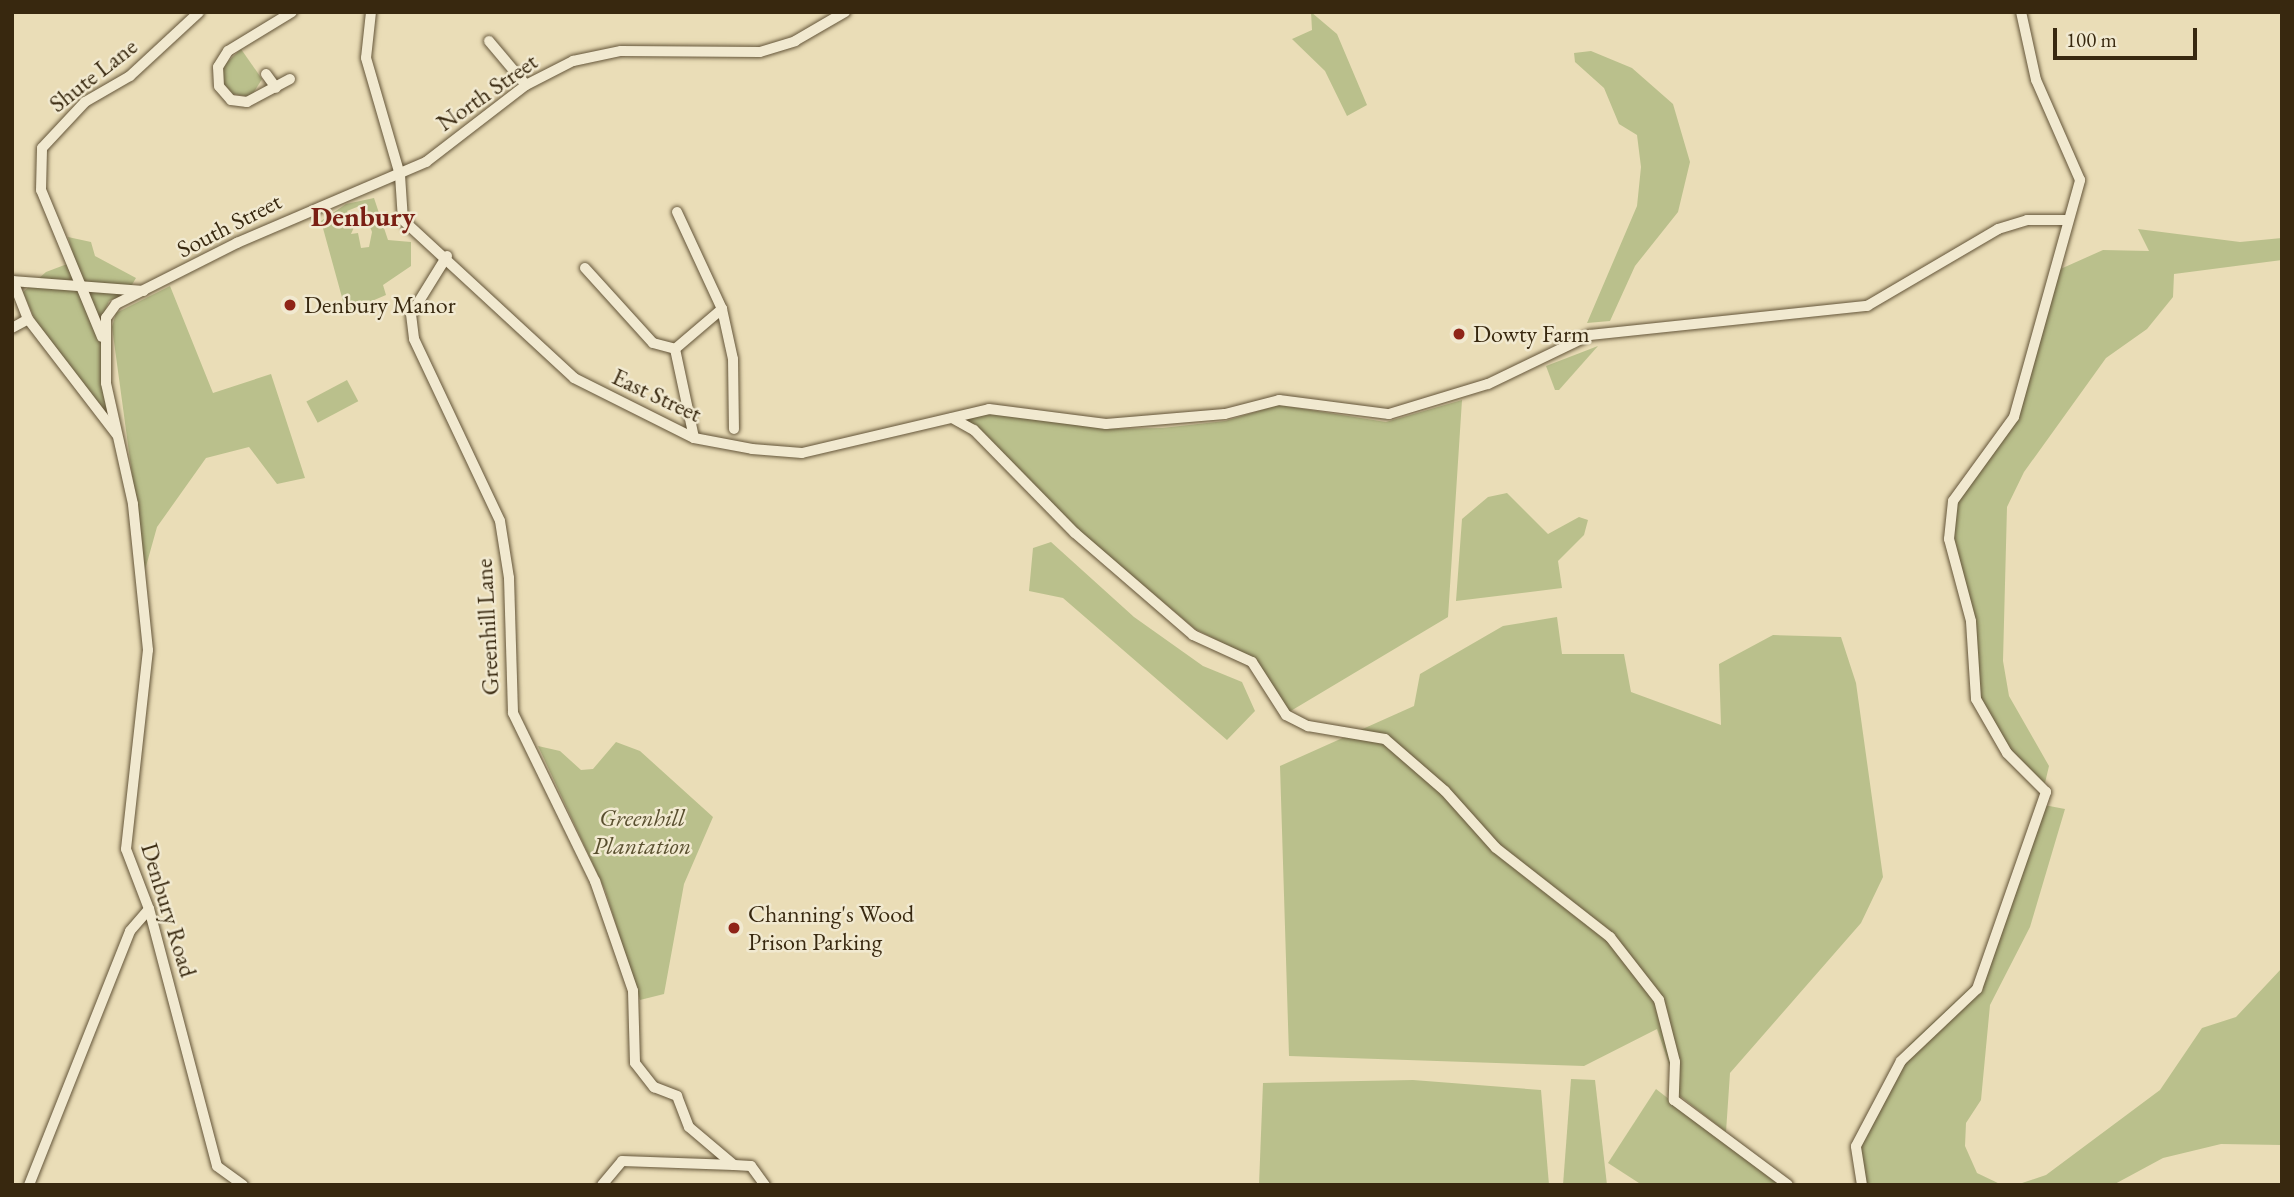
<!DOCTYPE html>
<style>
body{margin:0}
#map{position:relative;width:2294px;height:1197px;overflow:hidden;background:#eaddb7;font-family:"EB Garamond",serif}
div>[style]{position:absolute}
.green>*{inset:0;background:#bac08c;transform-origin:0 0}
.roads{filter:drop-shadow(0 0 2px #645539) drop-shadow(0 0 2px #645539)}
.street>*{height:10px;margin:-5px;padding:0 5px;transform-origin:5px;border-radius:5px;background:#f1e9d0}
.dots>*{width:19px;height:19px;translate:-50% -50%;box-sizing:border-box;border:4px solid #f1e9d0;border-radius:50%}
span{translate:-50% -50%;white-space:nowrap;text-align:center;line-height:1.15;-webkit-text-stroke:5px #f1e9d0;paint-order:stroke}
.street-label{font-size:24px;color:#38280f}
.poi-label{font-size:24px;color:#38280f}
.left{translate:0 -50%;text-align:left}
.park-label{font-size:24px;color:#584e2e;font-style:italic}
.quarter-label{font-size:28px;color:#7a1f14;font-weight:700}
.frame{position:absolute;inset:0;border:14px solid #38280f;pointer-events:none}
.scale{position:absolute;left:2053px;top:28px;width:144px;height:32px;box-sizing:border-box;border:4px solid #38280f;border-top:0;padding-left:9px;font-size:21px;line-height:24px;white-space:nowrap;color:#38280f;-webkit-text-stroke:5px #f1e9d0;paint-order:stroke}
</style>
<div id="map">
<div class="green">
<i style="clip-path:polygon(1311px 12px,1337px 34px,1367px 105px,1347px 116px,1325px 71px,1292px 39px,1312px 30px)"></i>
<i style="clip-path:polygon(241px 49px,262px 79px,251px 97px,233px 94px,223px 83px,222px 67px)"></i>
<i style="clip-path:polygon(1591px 51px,1632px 68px,1673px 104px,1690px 162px,1678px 212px,1635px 266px,1610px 321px,1587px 323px,1637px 206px,1641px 167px,1637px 135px,1619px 124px,1604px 88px,1575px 62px,1574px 53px)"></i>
<i style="clip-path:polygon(evenodd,374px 198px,388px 240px,411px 242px,411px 266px,383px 285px,386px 295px,346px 312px,321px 221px,346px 204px,374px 198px,362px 205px,372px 232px,369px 247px,361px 248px,358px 233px,351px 234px,355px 225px,347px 211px,362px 205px)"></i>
<i style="clip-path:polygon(2138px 229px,2240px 242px,2282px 238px,2282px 260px,2174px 274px,2173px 297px,2147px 329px,2106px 358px,2024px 472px,2007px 507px,2003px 661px,2009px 696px,2049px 766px,2045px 783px,2015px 761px,1982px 707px,1952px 538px,1953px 501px,2017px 415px,2056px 271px,2103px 250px,2149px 251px)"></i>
<i style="clip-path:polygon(68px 237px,91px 242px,95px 256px,136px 278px,127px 293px,109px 301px,100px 323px,108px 420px,35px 320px,23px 292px,46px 272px,75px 261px)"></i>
<i style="clip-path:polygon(170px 286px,213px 393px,271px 374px,305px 478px,277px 484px,249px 447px,206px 458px,157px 527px,145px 570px,112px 327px,116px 313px)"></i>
<i style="clip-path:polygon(1598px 346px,1559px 390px,1555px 390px,1546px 366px)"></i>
<i style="left:347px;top:380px;width:24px;height:46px;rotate:62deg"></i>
<i style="clip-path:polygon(1462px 400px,1448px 617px,1289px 712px,1255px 659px,1195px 629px,1077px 529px,978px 427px,961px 418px,988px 412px,1105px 429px,1162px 428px,1225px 421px,1279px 405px,1386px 422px)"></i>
<i style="clip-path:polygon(1507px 493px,1548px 534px,1579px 517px,1588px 520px,1584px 535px,1558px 561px,1562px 588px,1456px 601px,1462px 519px,1488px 497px)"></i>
<i style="clip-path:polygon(1051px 542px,1134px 617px,1203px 666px,1242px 682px,1255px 711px,1227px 740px,1063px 598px,1029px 591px,1033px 548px)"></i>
<i style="clip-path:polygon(1557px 617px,1562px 654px,1624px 654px,1631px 692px,1721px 725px,1719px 664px,1773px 635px,1841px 637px,1856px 683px,1883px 877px,1861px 923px,1730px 1073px,1726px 1132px,1680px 1096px,1657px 1029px,1584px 1066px,1289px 1056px,1280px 766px,1414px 706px,1420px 674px,1503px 626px)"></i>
<i style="clip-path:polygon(616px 742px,640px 751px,713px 817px,684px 884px,664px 994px,640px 1000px,605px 890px,538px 746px,560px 751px,581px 770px,593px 769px)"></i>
<i style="clip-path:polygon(2044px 805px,2065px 809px,2030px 927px,1990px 1005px,1981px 1100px,1966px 1123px,1965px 1146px,1977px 1173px,2002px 1185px,1862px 1185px,1856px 1142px,1909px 1045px,1973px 985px,2010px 907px)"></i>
<i style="clip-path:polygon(2282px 968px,2282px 1145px,2221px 1144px,2163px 1158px,2113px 1185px,2016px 1185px,2046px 1175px,2160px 1090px,2202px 1028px,2236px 1017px)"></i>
<i style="clip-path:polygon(1571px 1079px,1595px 1080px,1607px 1185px,1563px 1185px)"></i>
<i style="clip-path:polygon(1413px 1080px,1541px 1090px,1549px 1185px,1259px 1185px,1263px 1083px)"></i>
<i style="clip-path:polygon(1656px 1089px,1779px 1185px,1642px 1185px,1608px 1163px)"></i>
</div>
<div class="roads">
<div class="street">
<i style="left:371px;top:12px;width:46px;rotate:96.2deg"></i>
<i style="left:366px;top:58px;width:122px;rotate:73.8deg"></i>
<i style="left:400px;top:175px;width:45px;rotate:86.2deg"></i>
<i style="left:403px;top:220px;width:233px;rotate:42.7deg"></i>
<i style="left:574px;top:378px;width:134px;rotate:26.6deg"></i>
<i style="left:694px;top:438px;width:59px;rotate:10.7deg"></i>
<i style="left:752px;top:449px;width:50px;rotate:4.6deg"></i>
<i style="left:802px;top:453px;width:192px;rotate:-13.2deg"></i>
<i style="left:989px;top:409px;width:118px;rotate:7.3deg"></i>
<i style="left:1106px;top:424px;width:119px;rotate:-4.8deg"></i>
<i style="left:1225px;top:414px;width:56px;rotate:-14.5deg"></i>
<i style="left:1279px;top:400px;width:111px;rotate:7.3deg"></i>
<i style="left:1389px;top:414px;width:103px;rotate:-16.9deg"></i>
<i style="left:1488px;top:384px;width:113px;rotate:-25.7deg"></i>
<i style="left:1590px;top:335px;width:279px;rotate:-6deg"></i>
<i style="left:1867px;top:306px;width:152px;rotate:-30.4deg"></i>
<i style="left:1998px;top:229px;width:30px;rotate:-17deg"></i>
<i style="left:2027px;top:220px;width:41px"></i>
<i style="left:489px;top:41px;width:57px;rotate:49.9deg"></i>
<i style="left:266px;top:74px;width:17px;rotate:54deg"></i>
<i style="left:290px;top:79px;width:49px;rotate:151.9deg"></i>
<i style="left:247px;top:102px;width:16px;rotate:-173deg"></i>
<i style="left:231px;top:100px;width:18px;rotate:-131deg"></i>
<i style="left:219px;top:86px;width:19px;rotate:-93deg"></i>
<i style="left:218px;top:67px;width:19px;rotate:-58deg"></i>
<i style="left:228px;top:51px;width:75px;rotate:-31.4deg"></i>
<i style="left:677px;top:212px;width:107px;rotate:65.1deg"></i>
<i style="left:722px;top:309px;width:51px;rotate:77.6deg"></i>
<i style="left:733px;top:359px;width:70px;rotate:89.2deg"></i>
<i style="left:447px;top:256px;width:68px;rotate:121.8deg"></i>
<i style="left:411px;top:314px;width:25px;rotate:83deg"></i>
<i style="left:414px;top:339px;width:201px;rotate:64.7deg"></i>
<i style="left:500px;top:521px;width:58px;rotate:81deg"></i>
<i style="left:509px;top:578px;width:135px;rotate:88.3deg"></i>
<i style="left:513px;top:713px;width:187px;rotate:64deg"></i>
<i style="left:595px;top:881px;width:116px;rotate:70.9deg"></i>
<i style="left:633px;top:991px;width:72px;rotate:88.4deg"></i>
<i style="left:635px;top:1063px;width:31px;rotate:52deg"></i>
<i style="left:654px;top:1087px;width:25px;rotate:21deg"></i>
<i style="left:677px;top:1096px;width:33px;rotate:69deg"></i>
<i style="left:689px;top:1127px;width:59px;rotate:40.2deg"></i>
<i style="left:734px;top:1165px;width:17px;rotate:3deg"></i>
<i style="left:751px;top:1166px;width:24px;rotate:54deg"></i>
<i style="left:585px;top:268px;width:101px;rotate:47.8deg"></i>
<i style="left:653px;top:343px;width:23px;rotate:15deg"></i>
<i style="left:675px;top:349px;width:91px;rotate:77.9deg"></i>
<i style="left:12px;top:281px;width:132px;rotate:4.3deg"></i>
<i style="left:13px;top:281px;width:41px;rotate:68.5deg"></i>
<i style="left:28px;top:319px;width:146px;rotate:52.5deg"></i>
<i style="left:12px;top:328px;width:18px;rotate:-29deg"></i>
<i style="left:102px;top:337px;width:159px;rotate:-112.5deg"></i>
<i style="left:41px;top:190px;width:42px;rotate:-88.6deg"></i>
<i style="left:42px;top:148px;width:63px;rotate:-46.9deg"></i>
<i style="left:85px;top:102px;width:52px;rotate:-30deg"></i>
<i style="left:130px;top:76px;width:94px;rotate:-42.8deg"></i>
<i style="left:675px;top:349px;width:62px;rotate:-40.4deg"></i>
<i style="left:952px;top:418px;width:25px;rotate:29deg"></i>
<i style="left:974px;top:430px;width:144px;rotate:45.6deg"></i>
<i style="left:1075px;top:533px;width:156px;rotate:40.8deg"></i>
<i style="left:1193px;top:635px;width:65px;rotate:24.6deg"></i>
<i style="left:1252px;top:662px;width:63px;rotate:57.3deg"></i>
<i style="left:1286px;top:715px;width:25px;rotate:27deg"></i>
<i style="left:1308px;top:726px;width:78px;rotate:9.6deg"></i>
<i style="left:1385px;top:739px;width:79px;rotate:40.9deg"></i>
<i style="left:1445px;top:791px;width:76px;rotate:48.2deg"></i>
<i style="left:1496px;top:848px;width:145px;rotate:38deg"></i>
<i style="left:1610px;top:937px;width:80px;rotate:52.1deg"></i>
<i style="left:1659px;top:1000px;width:64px;rotate:75.5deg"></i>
<i style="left:1675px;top:1062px;width:38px;rotate:92deg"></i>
<i style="left:1674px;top:1100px;width:142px;rotate:36.7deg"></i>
<i style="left:29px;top:1185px;width:273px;rotate:-68.3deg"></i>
<i style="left:130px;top:931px;width:29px;rotate:-49deg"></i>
<i style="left:243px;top:1185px;width:32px;rotate:-144deg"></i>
<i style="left:217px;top:1166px;width:266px;rotate:-104.8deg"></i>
<i style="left:149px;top:909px;width:64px;rotate:-111deg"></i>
<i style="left:126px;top:849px;width:200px;rotate:-83.7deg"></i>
<i style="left:148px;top:650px;width:147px;rotate:-95.9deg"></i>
<i style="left:133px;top:504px;width:124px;rotate:-102.6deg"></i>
<i style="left:106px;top:383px;width:65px;rotate:-90deg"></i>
<i style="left:106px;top:318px;width:17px;rotate:-54deg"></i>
<i style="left:116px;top:304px;width:136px;rotate:-26.8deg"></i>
<i style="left:237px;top:243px;width:206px;rotate:-23.2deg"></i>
<i style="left:426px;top:162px;width:126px;rotate:-37.6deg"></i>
<i style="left:526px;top:85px;width:53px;rotate:-27.1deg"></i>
<i style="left:573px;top:61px;width:49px;rotate:-11.8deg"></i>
<i style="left:621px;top:51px;width:139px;rotate:0.4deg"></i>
<i style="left:760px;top:52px;width:37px;rotate:-17deg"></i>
<i style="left:795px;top:41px;width:58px;rotate:-30.1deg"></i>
<i style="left:602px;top:1185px;width:31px;rotate:-50deg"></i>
<i style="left:622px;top:1161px;width:112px;rotate:2deg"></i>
<i style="left:1862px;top:1185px;width:39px;rotate:-99deg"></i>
<i style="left:1856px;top:1146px;width:96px;rotate:-62.1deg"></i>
<i style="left:1901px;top:1061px;width:105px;rotate:-43.5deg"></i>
<i style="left:1977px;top:989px;width:209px;rotate:-70.7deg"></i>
<i style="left:2046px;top:792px;width:55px;rotate:-135deg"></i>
<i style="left:2007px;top:753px;width:62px;rotate:-119.9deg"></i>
<i style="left:1976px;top:699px;width:78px;rotate:-93.7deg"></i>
<i style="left:1971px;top:621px;width:85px;rotate:-105deg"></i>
<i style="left:1949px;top:539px;width:38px;rotate:-84deg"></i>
<i style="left:1953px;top:501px;width:104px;rotate:-54deg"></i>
<i style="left:2014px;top:417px;width:246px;rotate:-74.4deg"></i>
<i style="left:2080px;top:180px;width:109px;rotate:-113.7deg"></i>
<i style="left:2036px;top:80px;width:70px;rotate:-102.4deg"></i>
</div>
</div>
<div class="dots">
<i style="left:290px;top:305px;background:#8f2418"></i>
<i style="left:1459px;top:334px;background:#8f2418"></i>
<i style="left:734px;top:928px;background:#8f2418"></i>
</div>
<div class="street-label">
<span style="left:93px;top:75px;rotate:-38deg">Shute Lane</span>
<span style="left:487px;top:92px;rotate:-35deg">North Street</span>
<span style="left:229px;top:225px;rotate:-27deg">South Street</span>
<span style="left:657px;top:395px;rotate:25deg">East Street</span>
<span style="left:487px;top:627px;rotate:-93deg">Greenhill Lane</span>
<span style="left:169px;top:910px;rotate:73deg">Denbury Road</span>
</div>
<div class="poi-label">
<span class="left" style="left:304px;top:305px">Denbury Manor</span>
<span class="left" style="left:1473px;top:334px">Dowty Farm</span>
<span class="left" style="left:748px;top:928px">Channing's Wood<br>Prison Parking</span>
</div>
<div class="park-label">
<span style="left:642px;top:832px">Greenhill<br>Plantation</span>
</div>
<div class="quarter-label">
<span style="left:363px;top:216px">Denbury</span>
</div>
<div class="frame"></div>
<div class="scale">100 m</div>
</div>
